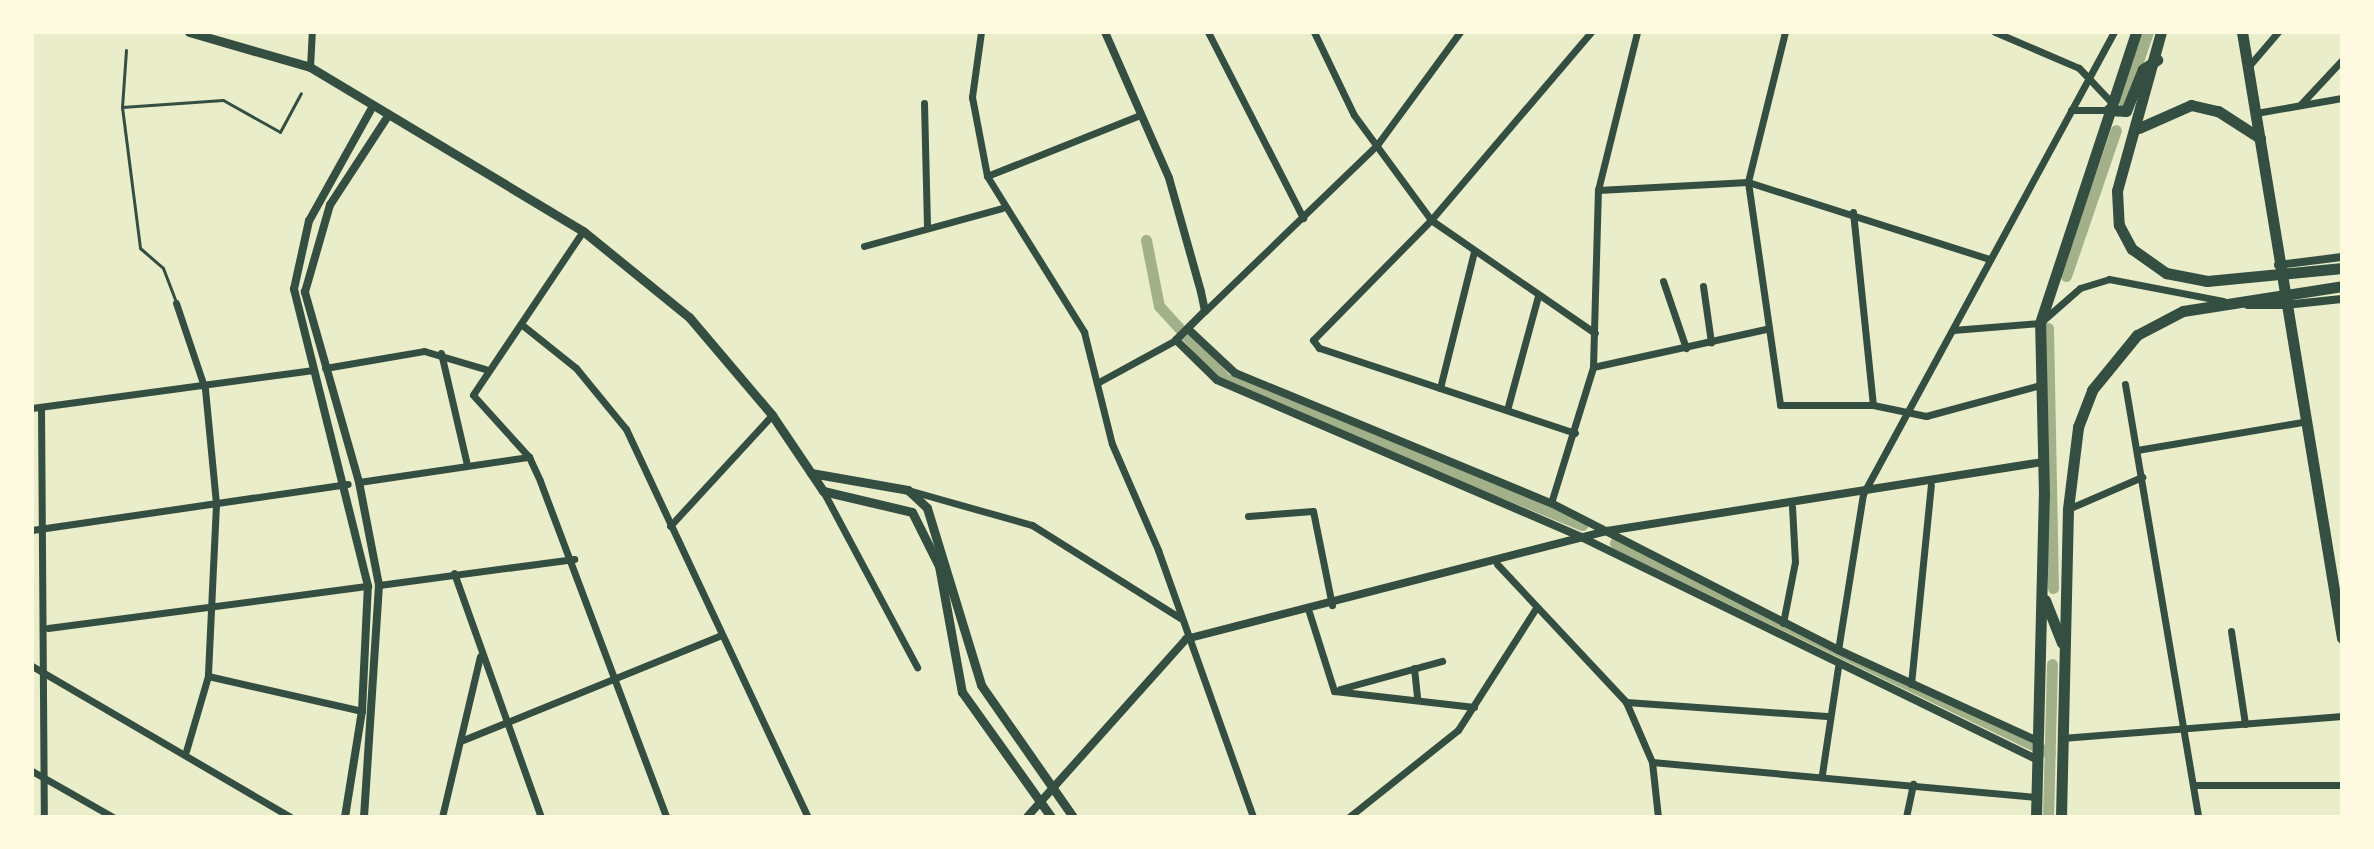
<!DOCTYPE html>
<style>
body{margin:0}
#map{position:relative;width:2374px;height:849px;overflow:hidden;background:#e9edc9;font-family:"Times New Roman",serif}
div>[style]{position:absolute}
.canal>*{height:11px;margin:-5.5px;padding:0 5.5px;transform-origin:5.5px;border-radius:5.5px;background:#a3b18a}
.service>*{height:3px;margin:-1.5px;padding:0 1.5px;transform-origin:1.5px;border-radius:1.5px;background:#344e41}
.minor>*{height:7px;margin:-3.5px;padding:0 3.5px;transform-origin:3.5px;border-radius:3.5px;background:#344e41}
.tertiary>*{height:8px;margin:-4px;padding:0 4px;transform-origin:4px;border-radius:4px;background:#344e41}
.secondary>*{height:9px;margin:-4.5px;padding:0 4.5px;transform-origin:4.5px;border-radius:4.5px;background:#344e41}
.primary>*{height:11px;margin:-5.5px;padding:0 5.5px;transform-origin:5.5px;border-radius:5.5px;background:#344e41}
span{translate:-50% -50%;white-space:nowrap;text-align:center;line-height:1.15;-webkit-text-stroke:8px #fefae0;paint-order:stroke}
.frame{position:absolute;inset:0;border:34px solid #fefae0;pointer-events:none}
</style>
<div id="map">
<div class="canal">
<i style="left:2124px;top:102px;width:74px;rotate:-71.1deg"></i>
<i style="left:1146px;top:240px;width:67px;rotate:78.9deg"></i>
<i style="left:1159px;top:306px;width:99px;rotate:47.5deg"></i>
<i style="left:1226px;top:379px;width:385px;rotate:22.3deg"></i>
<i style="left:2066px;top:276px;width:154px;rotate:-71.1deg"></i>
<i style="left:2048px;top:328px;width:260px;rotate:88.9deg"></i>
<i style="left:1615px;top:543px;width:483px;rotate:25.8deg"></i>
<i style="left:2048px;top:817px;width:153px;rotate:-88.5deg"></i>
</div>
<div class="service">
<i style="left:126px;top:50px;width:57px;rotate:94deg"></i>
<i style="left:122px;top:107px;width:142px;rotate:82.7deg"></i>
<i style="left:140px;top:248px;width:30px;rotate:41deg"></i>
<i style="left:163px;top:268px;width:34px;rotate:69deg"></i>
<i style="left:122px;top:107px;width:101px;rotate:-4deg"></i>
<i style="left:223px;top:100px;width:65px;rotate:29.3deg"></i>
<i style="left:280px;top:132px;width:44px;rotate:-61.7deg"></i>
</div>
<div class="minor">
<i style="left:981px;top:32px;width:66px;rotate:97.9deg"></i>
<i style="left:972px;top:97px;width:80px;rotate:79.2deg"></i>
<i style="left:987px;top:176px;width:184px;rotate:58.1deg"></i>
<i style="left:1084px;top:332px;width:115px;rotate:76deg"></i>
<i style="left:1112px;top:444px;width:116px;rotate:66.5deg"></i>
<i style="left:1158px;top:550px;width:283px;rotate:70.4deg"></i>
<i style="left:1208px;top:32px;width:209px;rotate:62.9deg"></i>
<i style="left:1314px;top:32px;width:92px;rotate:64.3deg"></i>
<i style="left:1354px;top:115px;width:130px;rotate:53.7deg"></i>
<i style="left:1431px;top:220px;width:199px;rotate:34.6deg"></i>
<i style="left:1785px;top:32px;width:154px;rotate:103.9deg"></i>
<i style="left:1748px;top:182px;width:225px;rotate:81.8deg"></i>
<i style="left:1780px;top:405px;width:93px"></i>
<i style="left:1873px;top:405px;width:54px;rotate:11.7deg"></i>
<i style="left:1926px;top:416px;width:118px;rotate:-15.2deg"></i>
<i style="left:1995px;top:32px;width:91px;rotate:23.2deg"></i>
<i style="left:2079px;top:68px;width:47px;rotate:46.7deg"></i>
<i style="left:310px;top:67px;width:35px;rotate:-87deg"></i>
<i style="left:2248px;top:67px;width:46px;rotate:-49.4deg"></i>
<i style="left:924px;top:103px;width:122px;rotate:88.6deg"></i>
<i style="left:2301px;top:104px;width:60px;rotate:-47deg"></i>
<i style="left:2071px;top:110px;width:37px"></i>
<i style="left:2256px;top:113px;width:87px;rotate:-9.9deg"></i>
<i style="left:987px;top:176px;width:162px;rotate:-21.7deg"></i>
<i style="left:1598px;top:190px;width:150px;rotate:-3.1deg"></i>
<i style="left:1748px;top:182px;width:253px;rotate:17.7deg"></i>
<i style="left:1853px;top:212px;width:194px;rotate:84.1deg"></i>
<i style="left:583px;top:231px;width:197px;rotate:123.9deg"></i>
<i style="left:473px;top:395px;width:84px;rotate:47.9deg"></i>
<i style="left:529px;top:457px;width:26px;rotate:65deg"></i>
<i style="left:540px;top:481px;width:359px;rotate:69.4deg"></i>
<i style="left:864px;top:246px;width:143px;rotate:-15.4deg"></i>
<i style="left:1663px;top:281px;width:71px;rotate:71.1deg"></i>
<i style="left:1703px;top:286px;width:57px;rotate:81.9deg"></i>
<i style="left:176px;top:303px;width:91px;rotate:71.4deg"></i>
<i style="left:205px;top:389px;width:116px;rotate:84.5deg"></i>
<i style="left:216px;top:504px;width:172px;rotate:92.7deg"></i>
<i style="left:208px;top:676px;width:78px;rotate:106.3deg"></i>
<i style="left:2247px;top:305px;width:38px"></i>
<i style="left:1205px;top:311px;width:239px;rotate:-44deg"></i>
<i style="left:1377px;top:145px;width:140px;rotate:-53.7deg"></i>
<i style="left:521px;top:324px;width:70px;rotate:38.7deg"></i>
<i style="left:576px;top:368px;width:79px;rotate:50.7deg"></i>
<i style="left:626px;top:429px;width:429px;rotate:64.9deg"></i>
<i style="left:1953px;top:330px;width:87px;rotate:-4.6deg"></i>
<i style="left:2040px;top:323px;width:53px;rotate:-41.2deg"></i>
<i style="left:2080px;top:288px;width:30px;rotate:-17deg"></i>
<i style="left:2109px;top:279px;width:116px;rotate:10.9deg"></i>
<i style="left:441px;top:353px;width:115px;rotate:76.9deg"></i>
<i style="left:1593px;top:367px;width:177px;rotate:-12.4deg"></i>
<i style="left:325px;top:368px;width:100px;rotate:-9.7deg"></i>
<i style="left:424px;top:351px;width:64px;rotate:16.4deg"></i>
<i style="left:1097px;top:383px;width:90px;rotate:-28.6deg"></i>
<i style="left:2125px;top:384px;width:439px;rotate:80.4deg"></i>
<i style="left:1440px;top:388px;width:140px;rotate:-76deg"></i>
<i style="left:41px;top:407px;width:410px;rotate:89.6deg"></i>
<i style="left:32px;top:408px;width:284px;rotate:-7.7deg"></i>
<i style="left:1507px;top:410px;width:118px;rotate:-74.8deg"></i>
<i style="left:1575px;top:433px;width:270px;rotate:-161.6deg"></i>
<i style="left:1319px;top:348px;width:10px;rotate:-127deg"></i>
<i style="left:1313px;top:340px;width:168px;rotate:-45.5deg"></i>
<i style="left:1431px;top:220px;width:247px;rotate:-49.6deg"></i>
<i style="left:2137px;top:450px;width:173px;rotate:-9.6deg"></i>
<i style="left:359px;top:482px;width:172px;rotate:-8.4deg"></i>
<i style="left:908px;top:490px;width:129px;rotate:15.8deg"></i>
<i style="left:1032px;top:525px;width:175px;rotate:32.1deg"></i>
<i style="left:823px;top:491px;width:200px;rotate:61.9deg"></i>
<i style="left:1551px;top:503px;width:142px;rotate:-72.8deg"></i>
<i style="left:1593px;top:367px;width:177px;rotate:-88.4deg"></i>
<i style="left:1598px;top:190px;width:163px;rotate:-76.1deg"></i>
<i style="left:2068px;top:509px;width:81px;rotate:-23.4deg"></i>
<i style="left:1248px;top:516px;width:65px;rotate:-4.4deg"></i>
<i style="left:1313px;top:511px;width:96px;rotate:78.6deg"></i>
<i style="left:670px;top:526px;width:151px;rotate:-47.4deg"></i>
<i style="left:32px;top:530px;width:319px;rotate:-8.3deg"></i>
<i style="left:1497px;top:564px;width:189px;rotate:46.9deg"></i>
<i style="left:1626px;top:702px;width:65px;rotate:66.6deg"></i>
<i style="left:1652px;top:762px;width:55px;rotate:83.8deg"></i>
<i style="left:454px;top:573px;width:259px;rotate:70.4deg"></i>
<i style="left:379px;top:585px;width:197px;rotate:-7.6deg"></i>
<i style="left:1309px;top:612px;width:83px;rotate:72.4deg"></i>
<i style="left:1334px;top:691px;width:141px;rotate:6.5deg"></i>
<i style="left:1783px;top:623px;width:62px;rotate:-78.9deg"></i>
<i style="left:1795px;top:562px;width:55px;rotate:-93.1deg"></i>
<i style="left:48px;top:628px;width:323px;rotate:-7.5deg"></i>
<i style="left:2231px;top:631px;width:94px;rotate:81.4deg"></i>
<i style="left:1838px;top:650px;width:158px;rotate:-80.9deg"></i>
<i style="left:1863px;top:494px;width:526px;rotate:-61.49deg"></i>
<i style="left:32px;top:666px;width:299px;rotate:30.3deg"></i>
<i style="left:1414px;top:668px;width:31px;rotate:84deg"></i>
<i style="left:208px;top:676px;width:158px;rotate:12.8deg"></i>
<i style="left:1911px;top:684px;width:200px;rotate:-84.3deg"></i>
<i style="left:1340px;top:689px;width:106px;rotate:-15.4deg"></i>
<i style="left:1626px;top:702px;width:201px;rotate:4deg"></i>
<i style="left:2062px;top:738px;width:281px;rotate:-4.5deg"></i>
<i style="left:463px;top:740px;width:279px;rotate:-22.1deg"></i>
<i style="left:1652px;top:762px;width:387px;rotate:5.2deg"></i>
<i style="left:32px;top:771px;width:93px;rotate:29.6deg"></i>
<i style="left:1822px;top:774px;width:108px;rotate:-81.5deg"></i>
<i style="left:2193px;top:785px;width:149px"></i>
<i style="left:442px;top:817px;width:165px;rotate:-76.7deg"></i>
<i style="left:1349px;top:817px;width:139px;rotate:-38.6deg"></i>
<i style="left:1458px;top:730px;width:145px;rotate:-57.4deg"></i>
<i style="left:1906px;top:817px;width:34px;rotate:-78deg"></i>
</div>
<div class="tertiary">
<i style="left:1105px;top:32px;width:159px;rotate:66.3deg"></i>
<i style="left:1169px;top:178px;width:118px;rotate:74.3deg"></i>
<i style="left:1201px;top:292px;width:19px;rotate:78deg"></i>
<i style="left:1205px;top:311px;width:41px;rotate:135deg"></i>
<i style="left:1176px;top:340px;width:57px;rotate:44.3deg"></i>
<i style="left:1217px;top:380px;width:399px;rotate:23.3deg"></i>
<i style="left:1583px;top:538px;width:506px;rotate:26.01deg"></i>
<i style="left:2278px;top:265px;width:64px;rotate:-7.1deg"></i>
<i style="left:2285px;top:305px;width:57px;rotate:-6deg"></i>
<i style="left:1188px;top:329px;width:64px;rotate:43.1deg"></i>
<i style="left:1235px;top:373px;width:342px;rotate:22.4deg"></i>
<i style="left:1551px;top:503px;width:322px;rotate:27.1deg"></i>
<i style="left:1838px;top:650px;width:220px;rotate:24.5deg"></i>
<i style="left:345px;top:817px;width:107px;rotate:-80.9deg"></i>
<i style="left:362px;top:711px;width:125px;rotate:-87.3deg"></i>
<i style="left:368px;top:586px;width:306px;rotate:-104deg"></i>
<i style="left:294px;top:289px;width:70px;rotate:-77.6deg"></i>
<i style="left:309px;top:221px;width:132px;rotate:-60.9deg"></i>
<i style="left:364px;top:817px;width:232px;rotate:-86.3deg"></i>
<i style="left:379px;top:585px;width:105px;rotate:-101deg"></i>
<i style="left:359px;top:482px;width:198px;rotate:-105.9deg"></i>
<i style="left:305px;top:292px;width:91px;rotate:-74deg"></i>
<i style="left:330px;top:205px;width:106px;rotate:-56.9deg"></i>
<i style="left:1027px;top:817px;width:239px;rotate:-48.2deg"></i>
<i style="left:1186px;top:639px;width:435px;rotate:-14.4deg"></i>
<i style="left:1607px;top:531px;width:442px;rotate:-9deg"></i>
</div>
<div class="secondary">
<i style="left:189px;top:32px;width:126px;rotate:16.1deg"></i>
<i style="left:310px;top:67px;width:318px;rotate:31deg"></i>
<i style="left:583px;top:231px;width:136px;rotate:39.1deg"></i>
<i style="left:689px;top:317px;width:128px;rotate:49.7deg"></i>
<i style="left:772px;top:415px;width:92px;rotate:56.1deg"></i>
<i style="left:823px;top:491px;width:91px;rotate:13.3deg"></i>
<i style="left:912px;top:512px;width:60px;rotate:63.4deg"></i>
<i style="left:939px;top:566px;width:128px;rotate:79.7deg"></i>
<i style="left:962px;top:692px;width:153px;rotate:54.5deg"></i>
<i style="left:811px;top:473px;width:98px;rotate:9.9deg"></i>
<i style="left:908px;top:490px;width:26px;rotate:43deg"></i>
<i style="left:927px;top:508px;width:185px;rotate:73deg"></i>
<i style="left:981px;top:685px;width:161px;rotate:55.1deg"></i>
</div>
<div class="primary">
<i style="left:2161px;top:32px;width:165px;rotate:105.5deg"></i>
<i style="left:2117px;top:191px;width:34px;rotate:87deg"></i>
<i style="left:2119px;top:225px;width:27px;rotate:62deg"></i>
<i style="left:2132px;top:249px;width:42px;rotate:35.2deg"></i>
<i style="left:2166px;top:273px;width:42px;rotate:11deg"></i>
<i style="left:2207px;top:281px;width:136px;rotate:-5.5deg"></i>
<i style="left:2242px;top:32px;width:614px;rotate:80.63deg"></i>
<i style="left:2108px;top:110px;width:18px;rotate:3deg"></i>
<i style="left:2126px;top:111px;width:45px;rotate:-68deg"></i>
<i style="left:2143px;top:69px;width:17px;rotate:-33deg"></i>
<i style="left:2139px;top:128px;width:57px;rotate:-23.9deg"></i>
<i style="left:2191px;top:105px;width:28px;rotate:13deg"></i>
<i style="left:2218px;top:111px;width:50px;rotate:32.7deg"></i>
<i style="left:2045px;top:600px;width:46px;rotate:68.4deg"></i>
<i style="left:2036px;top:817px;width:322px;rotate:-88.6deg"></i>
<i style="left:2044px;top:495px;width:172px;rotate:-91.3deg"></i>
<i style="left:2040px;top:323px;width:306px;rotate:-71.7deg"></i>
<i style="left:2061px;top:817px;width:308px;rotate:-88.7deg"></i>
<i style="left:2068px;top:509px;width:83px;rotate:-83deg"></i>
<i style="left:2078px;top:427px;width:40px;rotate:-69deg"></i>
<i style="left:2092px;top:390px;width:71px;rotate:-50.7deg"></i>
<i style="left:2137px;top:335px;width:52px;rotate:-27.6deg"></i>
<i style="left:2183px;top:311px;width:161px;rotate:-8.9deg"></i>
</div>
<div class="frame"></div>
</div>
